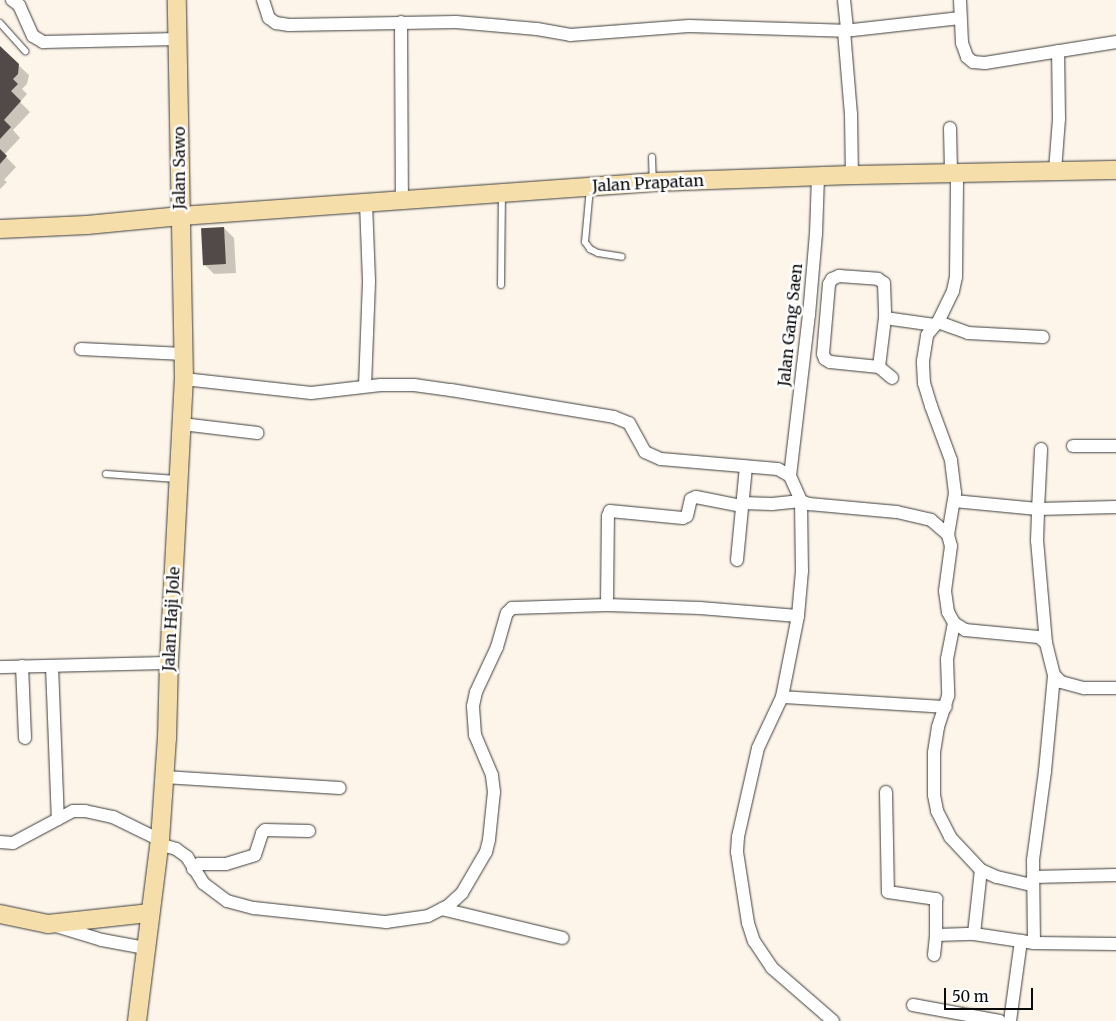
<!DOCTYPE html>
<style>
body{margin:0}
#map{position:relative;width:1116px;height:1021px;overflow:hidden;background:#fdf5e9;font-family:Merriweather,serif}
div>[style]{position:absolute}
.shadow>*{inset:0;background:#0003}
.building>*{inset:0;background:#514a48;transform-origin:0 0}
.roads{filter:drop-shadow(0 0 1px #3d3d3d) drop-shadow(0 0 1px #3d3d3d)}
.lane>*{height:6px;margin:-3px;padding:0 3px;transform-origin:3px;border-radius:3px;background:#fff}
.street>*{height:12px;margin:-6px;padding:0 6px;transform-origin:6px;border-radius:6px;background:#fff}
.secondary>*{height:18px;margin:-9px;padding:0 9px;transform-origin:9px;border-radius:9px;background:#f6deab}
span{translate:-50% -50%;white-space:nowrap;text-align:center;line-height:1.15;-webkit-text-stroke:5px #fff;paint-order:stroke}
.street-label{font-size:16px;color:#0a0a0a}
.scale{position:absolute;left:944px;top:988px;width:89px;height:22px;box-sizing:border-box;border:2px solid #0a0a0a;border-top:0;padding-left:6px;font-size:15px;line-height:18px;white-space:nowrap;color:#0a0a0a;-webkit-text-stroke:4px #fff;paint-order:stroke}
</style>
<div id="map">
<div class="shadow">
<i style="clip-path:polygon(0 48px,29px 75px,27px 84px,22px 89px,27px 94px,20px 102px,30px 112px,13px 130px,20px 138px,4px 155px,16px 167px,4px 180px,7px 182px,0 189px)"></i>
<i style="clip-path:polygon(224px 228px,234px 238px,236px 273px,214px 274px,204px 264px)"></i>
</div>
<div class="building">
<i style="clip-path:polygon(0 46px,19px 64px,18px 74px,13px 79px,18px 84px,11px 91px,21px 101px,4px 120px,11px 127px,0 139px)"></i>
<i style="clip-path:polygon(0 149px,7px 156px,0 164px)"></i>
<i style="left:224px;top:227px;width:37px;height:23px;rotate:87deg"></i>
</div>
<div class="roads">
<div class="lane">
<i style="left:0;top:23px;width:38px;rotate:48deg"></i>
<i style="left:652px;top:157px;width:24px;rotate:88deg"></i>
<i style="left:590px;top:188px;width:54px;rotate:95.3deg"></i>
<i style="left:585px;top:242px;width:9px;rotate:54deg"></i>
<i style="left:590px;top:249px;width:9px;rotate:27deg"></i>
<i style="left:598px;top:253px;width:24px;rotate:9deg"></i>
<i style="left:501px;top:285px;width:91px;rotate:-89.4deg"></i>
<i style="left:106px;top:474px;width:71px;rotate:4deg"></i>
</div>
<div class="street">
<i style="left:12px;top:0;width:9px;rotate:36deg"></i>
<i style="left:19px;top:5px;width:34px;rotate:66deg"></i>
<i style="left:33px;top:36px;width:12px;rotate:31deg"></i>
<i style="left:43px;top:42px;width:135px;rotate:-1.3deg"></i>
<i style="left:263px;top:0;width:19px;rotate:72deg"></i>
<i style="left:269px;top:18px;width:9px;rotate:36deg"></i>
<i style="left:276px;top:23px;width:13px;rotate:9deg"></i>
<i style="left:289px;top:25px;width:167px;rotate:-1deg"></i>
<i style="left:456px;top:22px;width:81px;rotate:4.9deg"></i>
<i style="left:537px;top:29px;width:34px;rotate:10deg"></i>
<i style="left:570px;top:35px;width:119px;rotate:-4.3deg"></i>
<i style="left:689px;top:26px;width:155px;rotate:1.8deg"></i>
<i style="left:844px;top:31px;width:117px;rotate:-6.4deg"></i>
<i style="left:844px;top:0;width:30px;rotate:84deg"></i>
<i style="left:960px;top:0;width:43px;rotate:87.3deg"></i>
<i style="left:962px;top:43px;width:15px;rotate:70deg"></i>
<i style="left:967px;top:57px;width:8px;rotate:40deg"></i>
<i style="left:973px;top:62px;width:12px;rotate:5deg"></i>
<i style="left:985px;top:63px;width:133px;rotate:-9.1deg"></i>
<i style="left:401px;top:22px;width:178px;rotate:89.7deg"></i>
<i style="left:844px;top:31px;width:83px;rotate:85.2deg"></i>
<i style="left:851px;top:114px;width:61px;rotate:89.1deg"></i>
<i style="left:950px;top:128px;width:45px;rotate:88.7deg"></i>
<i style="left:1055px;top:171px;width:52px;rotate:-85.6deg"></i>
<i style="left:1059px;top:119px;width:68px;rotate:-90.8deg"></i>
<i style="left:885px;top:318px;width:50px;rotate:8deg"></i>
<i style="left:938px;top:322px;width:32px;rotate:20deg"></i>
<i style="left:968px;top:333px;width:75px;rotate:3.1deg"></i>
<i style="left:81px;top:349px;width:103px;rotate:2.8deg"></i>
<i style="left:879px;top:367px;width:49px;rotate:-174.2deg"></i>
<i style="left:830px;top:362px;width:6px;rotate:-149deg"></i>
<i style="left:825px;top:359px;width:5px;rotate:-112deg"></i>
<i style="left:823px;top:354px;width:70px;rotate:-85.1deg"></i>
<i style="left:829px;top:284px;width:6px;rotate:-59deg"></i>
<i style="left:832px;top:279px;width:8px;rotate:-23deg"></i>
<i style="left:839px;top:276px;width:39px;rotate:4deg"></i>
<i style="left:878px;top:279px;width:7px;rotate:34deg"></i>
<i style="left:884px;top:283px;width:35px;rotate:88deg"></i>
<i style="left:885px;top:318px;width:49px;rotate:97deg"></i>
<i style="left:879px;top:367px;width:17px;rotate:40deg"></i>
<i style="left:184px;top:379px;width:128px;rotate:6.3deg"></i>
<i style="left:311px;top:393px;width:70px;rotate:-6.5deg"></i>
<i style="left:381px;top:385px;width:33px"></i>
<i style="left:414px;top:385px;width:37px;rotate:8deg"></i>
<i style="left:451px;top:390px;width:165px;rotate:9.4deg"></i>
<i style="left:614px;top:417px;width:16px;rotate:22deg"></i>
<i style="left:629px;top:423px;width:33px;rotate:61deg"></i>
<i style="left:645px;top:452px;width:17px;rotate:24deg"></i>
<i style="left:661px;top:459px;width:117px;rotate:4.9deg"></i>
<i style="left:778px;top:469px;width:14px;rotate:30deg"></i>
<i style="left:790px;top:476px;width:27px;rotate:66deg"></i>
<i style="left:801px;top:501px;width:9px;rotate:21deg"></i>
<i style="left:809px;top:504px;width:88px;rotate:5.2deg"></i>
<i style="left:897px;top:512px;width:35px;rotate:13deg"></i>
<i style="left:931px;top:520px;width:23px;rotate:41deg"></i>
<i style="left:948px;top:535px;width:11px;rotate:75deg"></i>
<i style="left:951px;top:546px;width:45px;rotate:97.6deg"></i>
<i style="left:945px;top:591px;width:21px;rotate:82deg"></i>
<i style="left:948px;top:612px;width:13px;rotate:61deg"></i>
<i style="left:954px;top:623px;width:13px;rotate:32deg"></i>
<i style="left:965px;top:630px;width:74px;rotate:5.4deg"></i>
<i style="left:1039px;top:637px;width:9px;rotate:41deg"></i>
<i style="left:1046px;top:643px;width:33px;rotate:76deg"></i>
<i style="left:1054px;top:675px;width:10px;rotate:45deg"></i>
<i style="left:1061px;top:682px;width:24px;rotate:15deg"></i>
<i style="left:1084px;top:688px;width:32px"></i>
<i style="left:365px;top:386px;width:105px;rotate:-87.8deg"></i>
<i style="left:369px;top:281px;width:78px;rotate:-92.2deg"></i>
<i style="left:182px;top:424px;width:76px;rotate:6.8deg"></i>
<i style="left:1073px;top:446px;width:43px"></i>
<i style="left:790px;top:476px;width:162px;rotate:-83.3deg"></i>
<i style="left:809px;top:315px;width:81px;rotate:-85.1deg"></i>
<i style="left:816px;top:234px;width:58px;rotate:-88deg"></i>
<i style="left:954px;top:501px;width:84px;rotate:5.4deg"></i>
<i style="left:1038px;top:509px;width:60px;rotate:-87.1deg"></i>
<i style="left:743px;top:503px;width:29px;rotate:2deg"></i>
<i style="left:772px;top:504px;width:29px;rotate:-6deg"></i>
<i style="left:801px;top:501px;width:70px;rotate:89.2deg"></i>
<i style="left:802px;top:571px;width:45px;rotate:95.1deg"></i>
<i style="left:798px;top:616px;width:83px;rotate:101.2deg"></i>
<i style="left:782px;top:697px;width:56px;rotate:115.2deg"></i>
<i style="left:758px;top:748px;width:91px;rotate:102.7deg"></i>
<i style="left:738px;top:837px;width:15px;rotate:94deg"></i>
<i style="left:737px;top:852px;width:72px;rotate:81.2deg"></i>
<i style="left:748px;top:923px;width:19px;rotate:72deg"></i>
<i style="left:754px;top:941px;width:32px;rotate:56deg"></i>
<i style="left:772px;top:968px;width:81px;rotate:41deg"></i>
<i style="left:948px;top:535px;width:43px;rotate:-80.5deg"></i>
<i style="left:955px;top:493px;width:33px;rotate:-97deg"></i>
<i style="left:951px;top:460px;width:58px;rotate:-110.3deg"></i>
<i style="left:931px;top:406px;width:24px;rotate:-107deg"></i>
<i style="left:924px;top:383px;width:22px;rotate:-93deg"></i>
<i style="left:923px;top:361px;width:26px;rotate:-81deg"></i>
<i style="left:927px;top:335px;width:17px;rotate:-50deg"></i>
<i style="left:938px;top:322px;width:34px;rotate:-64deg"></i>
<i style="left:953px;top:291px;width:14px;rotate:-78deg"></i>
<i style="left:956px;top:277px;width:103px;rotate:-89.4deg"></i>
<i style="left:737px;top:560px;width:94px;rotate:-84.5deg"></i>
<i style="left:607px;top:605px;width:89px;rotate:-89.4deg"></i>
<i style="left:608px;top:516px;width:5px;rotate:-68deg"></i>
<i style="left:610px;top:511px;width:73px;rotate:5.5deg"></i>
<i style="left:683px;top:518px;width:4px;rotate:-27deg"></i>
<i style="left:687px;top:516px;width:17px;rotate:-77deg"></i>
<i style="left:691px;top:499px;width:5px;rotate:-22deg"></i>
<i style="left:696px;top:497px;width:47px;rotate:11.1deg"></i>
<i style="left:954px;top:623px;width:37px;rotate:101deg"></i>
<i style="left:947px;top:659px;width:37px;rotate:88deg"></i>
<i style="left:948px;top:696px;width:33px;rotate:108deg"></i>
<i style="left:938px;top:727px;width:26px;rotate:99deg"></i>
<i style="left:934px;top:753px;width:42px;rotate:90deg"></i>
<i style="left:934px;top:795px;width:16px;rotate:79deg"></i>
<i style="left:937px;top:811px;width:29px;rotate:63deg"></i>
<i style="left:950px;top:837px;width:45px;rotate:46.8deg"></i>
<i style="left:981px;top:870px;width:17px;rotate:24deg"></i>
<i style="left:997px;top:877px;width:36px;rotate:13deg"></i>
<i style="left:1046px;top:643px;width:102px;rotate:-95deg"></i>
<i style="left:1037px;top:541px;width:32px;rotate:-88deg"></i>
<i style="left:1038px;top:509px;width:78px;rotate:-1.5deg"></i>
<i style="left:22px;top:666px;width:72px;rotate:87.6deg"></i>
<i style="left:52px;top:666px;width:153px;rotate:87.8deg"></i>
<i style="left:0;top:667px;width:169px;rotate:-1.4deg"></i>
<i style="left:782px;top:697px;width:164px;rotate:3.5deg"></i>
<i style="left:164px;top:777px;width:176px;rotate:3.6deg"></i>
<i style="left:886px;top:792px;width:100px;rotate:88.9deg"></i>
<i style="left:888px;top:892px;width:49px;rotate:8.3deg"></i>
<i style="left:936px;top:899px;width:36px;rotate:90deg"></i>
<i style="left:0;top:842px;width:13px;rotate:4deg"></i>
<i style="left:13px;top:843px;width:68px;rotate:-28.1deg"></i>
<i style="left:73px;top:811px;width:12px"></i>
<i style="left:85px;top:811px;width:29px;rotate:12deg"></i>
<i style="left:113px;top:817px;width:52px;rotate:26.1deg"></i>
<i style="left:159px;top:844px;width:18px;rotate:16deg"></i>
<i style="left:176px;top:849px;width:14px;rotate:36deg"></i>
<i style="left:187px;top:857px;width:31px;rotate:58deg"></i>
<i style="left:203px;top:883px;width:30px;rotate:37deg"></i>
<i style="left:227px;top:901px;width:28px;rotate:15deg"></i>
<i style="left:254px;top:908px;width:133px;rotate:6.1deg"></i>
<i style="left:386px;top:922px;width:42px;rotate:-8.1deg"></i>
<i style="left:428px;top:916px;width:22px;rotate:-27deg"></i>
<i style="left:448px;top:906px;width:19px;rotate:-43deg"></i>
<i style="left:462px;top:893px;width:48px;rotate:-59.7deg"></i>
<i style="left:486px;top:852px;width:12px;rotate:-76deg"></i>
<i style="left:489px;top:840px;width:48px;rotate:-84.1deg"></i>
<i style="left:494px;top:792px;width:17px;rotate:-97deg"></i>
<i style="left:492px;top:775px;width:43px;rotate:-113deg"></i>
<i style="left:475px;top:735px;width:29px;rotate:-94deg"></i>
<i style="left:473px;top:706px;width:14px;rotate:-78deg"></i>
<i style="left:476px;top:692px;width:50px;rotate:-65deg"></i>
<i style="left:497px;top:647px;width:35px;rotate:-74deg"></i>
<i style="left:507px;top:613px;width:7px;rotate:-45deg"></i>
<i style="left:512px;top:608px;width:95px;rotate:-1.8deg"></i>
<i style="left:607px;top:605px;width:93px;rotate:1.8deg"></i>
<i style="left:700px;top:608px;width:98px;rotate:4.7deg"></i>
<i style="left:193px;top:869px;width:8px;rotate:-40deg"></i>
<i style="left:199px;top:864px;width:27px"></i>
<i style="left:226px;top:864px;width:30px;rotate:-17deg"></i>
<i style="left:255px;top:855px;width:23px;rotate:-72deg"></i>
<i style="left:262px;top:833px;width:4px;rotate:-45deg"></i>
<i style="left:265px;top:830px;width:44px;rotate:1.3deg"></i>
<i style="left:1033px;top:877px;width:83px;rotate:-1.4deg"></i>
<i style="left:442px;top:909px;width:124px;rotate:13.5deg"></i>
<i style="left:56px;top:926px;width:48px;rotate:16.9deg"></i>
<i style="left:102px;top:940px;width:44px;rotate:10.5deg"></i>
<i style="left:974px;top:934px;width:64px;rotate:-83.8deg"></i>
<i style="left:1034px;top:943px;width:83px;rotate:-90.7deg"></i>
<i style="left:1033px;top:860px;width:90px;rotate:-82.3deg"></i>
<i style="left:1045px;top:771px;width:96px;rotate:-84.6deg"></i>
<i style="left:934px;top:955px;width:20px;rotate:-84deg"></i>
<i style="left:936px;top:935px;width:38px;rotate:-2deg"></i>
<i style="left:974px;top:934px;width:61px;rotate:8.5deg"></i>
<i style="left:1034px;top:943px;width:82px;rotate:0.7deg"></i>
<i style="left:913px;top:1005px;width:88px;rotate:10.4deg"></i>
<i style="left:1010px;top:1021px;width:81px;rotate:-82.2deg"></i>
</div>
<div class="secondary">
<i style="left:0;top:229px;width:87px;rotate:-2.6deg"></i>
<i style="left:87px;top:225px;width:94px;rotate:-5.5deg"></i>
<i style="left:181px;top:216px;width:474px;rotate:-4.1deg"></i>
<i style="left:654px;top:182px;width:198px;rotate:-2deg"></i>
<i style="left:852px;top:175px;width:264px;rotate:-1.1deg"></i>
<i style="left:0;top:914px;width:49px;rotate:11.8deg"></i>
<i style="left:48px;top:924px;width:103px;rotate:-6.2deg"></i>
<i style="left:137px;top:1021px;width:182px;rotate:-82.8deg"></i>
<i style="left:160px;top:840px;width:102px;rotate:-86.1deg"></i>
<i style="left:167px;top:738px;width:75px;rotate:-88.5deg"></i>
<i style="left:169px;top:663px;width:284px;rotate:-87deg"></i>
<i style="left:184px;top:379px;width:379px;rotate:-91.1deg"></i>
</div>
</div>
<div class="street-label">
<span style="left:179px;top:168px;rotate:-90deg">Jalan Sawo</span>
<span style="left:648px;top:183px;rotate:-3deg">Jalan Prapatan</span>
<span style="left:790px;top:325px;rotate:-84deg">Jalan Gang Saen</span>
<span style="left:171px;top:619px;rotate:-87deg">Jalan Haji Jole</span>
</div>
<div class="scale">50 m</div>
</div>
